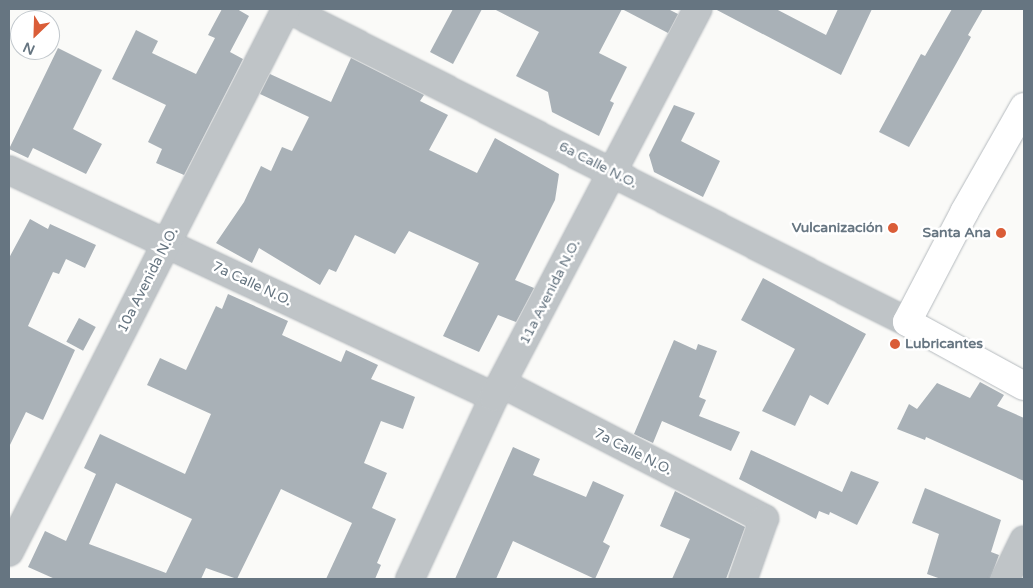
<!DOCTYPE html>
<meta charset="utf-8">
<style>
body{margin:0}
#map{position:relative;width:1033px;height:588px;overflow:hidden;background:#fafaf8;font-family:"Varela Round",sans-serif}
div>[style]{position:absolute}
.building>*{inset:0;background:#a9b1b7;transform-origin:0 0}
.roads{filter:drop-shadow(0 0 1px #b5babe) drop-shadow(0 0 1px #b5babe)}
.minor>*{height:28px;margin:-14px;padding:0 14px;transform-origin:14px;border-radius:14px;background:#bfc4c7}
.major>*{height:28px;margin:-14px;padding:0 14px;transform-origin:14px;border-radius:14px;background:#fff}
.dots>*{width:14px;height:14px;translate:-50% -50%;box-sizing:border-box;border:2px solid #fff;border-radius:50%}
span{translate:-50% -50%;white-space:nowrap;text-align:center;line-height:1.15;-webkit-text-stroke:5px #fff;paint-order:stroke}
.street-label{font-size:14px;color:#667581}
.poi-label{font-size:14px;color:#667581;font-weight:700}
.right{translate:-100% -50%;text-align:right}
.left{translate:0 -50%;text-align:left}
.frame{position:absolute;inset:0;border:10px solid #667581;pointer-events:none}
.north{position:absolute;left:10px;top:10px;width:50px;height:50px;box-sizing:border-box;background:#fff;border:1px solid #c2c8cd;border-radius:50%;rotate:204deg;font-size:14px;font-weight:700;line-height:20px;text-align:center;color:#667581}
.north::after{content:'';display:block;margin:auto;width:18px;height:22px;background:#da5d38;clip-path:polygon(50% 0,100% 100%,50% 72%,0 100%)}
</style>
<div id="map">
<div class="building">
<i style="clip-path:polygon(222px 9px,237px 9px,249px 16px,230px 52px,243px 59px,184px 175px,156px 163px,162px 149px,148px 142px,166px 105px,112px 79px,136px 30px,158px 41px,152px 53px,196px 74px,215px 38px,208px 35px)"></i>
<i style="clip-path:polygon(453px 9px,482px 9px,453px 64px,430px 52px)"></i>
<i style="clip-path:polygon(494px 9px,622px 9px,599px 53px,627px 67px,610px 101px,614px 103px,599px 136px,552px 112px,548px 92px,516px 76px,539px 32px)"></i>
<i style="clip-path:polygon(622px 9px,668px 9px,678px 14px,668px 33px)"></i>
<i style="clip-path:polygon(715px 9px,776px 9px,826px 35px,838px 9px,872px 9px,841px 75px)"></i>
<i style="clip-path:polygon(952px 9px,983px 9px,968px 35px,971px 37px,956px 64px,909px 147px,879px 132px,921px 54px,925px 56px)"></i>
<i style="clip-path:polygon(58px 48px,102px 70px,73px 129px,102px 144px,86px 174px,33px 148px,28px 158px,9px 149px)"></i>
<i style="clip-path:polygon(351px 58px,424px 95px,420px 101px,448px 115px,429px 150px,477px 173px,495px 138px,559px 174px,555px 200px,515px 280px,534px 288px,516px 322px,498px 315px,479px 352px,443px 336px,479px 263px,409px 231px,395px 254px,355px 235px,336px 272px,329px 269px,320px 285px,259px 248px,252px 263px,216px 243px,244px 202px,261px 166px,271px 171px,282px 147px,292px 151px,309px 117px,260px 94px,270px 74px,331px 102px)"></i>
<i style="clip-path:polygon(674px 105px,695px 113px,681px 141px,720px 161px,703px 197px,654px 172px,649px 155px)"></i>
<i style="clip-path:polygon(30px 219px,48px 229px,50px 224px,96px 245px,85px 268px,66px 259px,59px 274px,53px 272px,28px 326px,75px 350px,43px 420px,26px 412px,9px 447px,9px 258px)"></i>
<i style="clip-path:polygon(763px 278px,866px 334px,828px 405px,810px 395px,795px 426px,762px 411px,795px 349px,741px 320px)"></i>
<i style="clip-path:polygon(evenodd,228px 294px,288px 321px,282px 335px,341px 362px,346px 350px,378px 365px,371px 379px,415px 397px,403px 429px,381px 421px,364px 463px,387px 473px,372px 508px,396px 519px,377px 563px,381px 565px,375px 579px,326px 579px,352px 523px,281px 489px,237px 579px,206px 568px,201px 579px,55px 579px,28px 567px,45px 531px,66px 541px,96px 474px,84px 468px,100px 434px,185px 474px,211px 414px,147px 385px,160px 358px,186px 370px,216px 306px,222px 309px,228px 294px,116px 483px,192px 519px,166px 573px,89px 544px,116px 483px)"></i>
<i style="left:79px;top:318px;width:19px;height:27px;rotate:28deg"></i>
<i style="clip-path:polygon(674px 340px,696px 350px,698px 344px,717px 351px,699px 397px,706px 400px,699px 416px,740px 432px,731px 451px,662px 421px,653px 443px,634px 434px)"></i>
<i style="clip-path:polygon(980px 382px,1004px 395px,997px 406px,1024px 418px,1024px 481px,926px 437px,925px 440px,897px 429px,909px 404px,917px 409px,937px 383px,970px 398px)"></i>
<i style="clip-path:polygon(513px 447px,540px 459px,533px 475px,586px 497px,593px 481px,624px 495px,603px 542px,610px 546px,595px 579px,513px 541px,496px 579px,455px 579px)"></i>
<i style="clip-path:polygon(751px 450px,842px 492px,851px 471px,879px 482px,857px 525px,830px 512px,829px 515px,819px 511px,816px 519px,739px 479px)"></i>
<i style="clip-path:polygon(925px 488px,1001px 520px,991px 552px,999px 555px,990px 579px,941px 579px,927px 574px,939px 534px,912px 523px)"></i>
<i style="clip-path:polygon(675px 491px,745px 527px,726px 579px,672px 579px,690px 539px,660px 526px)"></i>
</div>
<div class="roads">
<div class="minor">
<i style="left:288px;top:9px;width:694px;rotate:26.82deg"></i>
<i style="left:9px;top:170px;width:535px;rotate:25.08deg"></i>
<i style="left:503px;top:384px;width:294px;rotate:27.3deg"></i>
<i style="left:764px;top:519px;width:64px;rotate:109.3deg"></i>
<i style="left:9px;top:552px;width:610px;rotate:-62.97deg"></i>
<i style="left:410px;top:579px;width:200px;rotate:-65.2deg"></i>
<i style="left:494px;top:397px;width:438px;rotate:-62.3deg"></i>
<i style="left:1005px;top:579px;width:43px;rotate:-64deg"></i>
</div>
<div class="major">
<i style="left:1024px;top:107px;width:120px;rotate:119.6deg"></i>
<i style="left:965px;top:211px;width:125px;rotate:117.6deg"></i>
<i style="left:907px;top:322px;width:133px;rotate:28.7deg"></i>
</div>
</div>
<div class="dots">
<i style="left:893px;top:228px;background:#da5d38"></i>
<i style="left:1001px;top:233px;background:#da5d38"></i>
<i style="left:895px;top:344px;background:#da5d38"></i>
</div>
<div class="street-label">
<span style="left:598px;top:165px;rotate:27deg">6a Calle N.O.</span>
<span style="left:148px;top:280px;rotate:-63deg">10a Avenida N.O.</span>
<span style="left:252px;top:284px;rotate:25deg">7a Calle N.O.</span>
<span style="left:550px;top:292px;rotate:-63deg">11a Avenida N.O.</span>
<span style="left:633px;top:452px;rotate:27deg">7a Calle N.O.</span>
</div>
<div class="poi-label">
<span class="right" style="left:883px;top:228px">Vulcanización</span>
<span class="right" style="left:991px;top:233px">Santa Ana</span>
<span class="left" style="left:905px;top:344px">Lubricantes</span>
</div>
<div class="frame"></div>
<div class="north">N</div>
</div>
